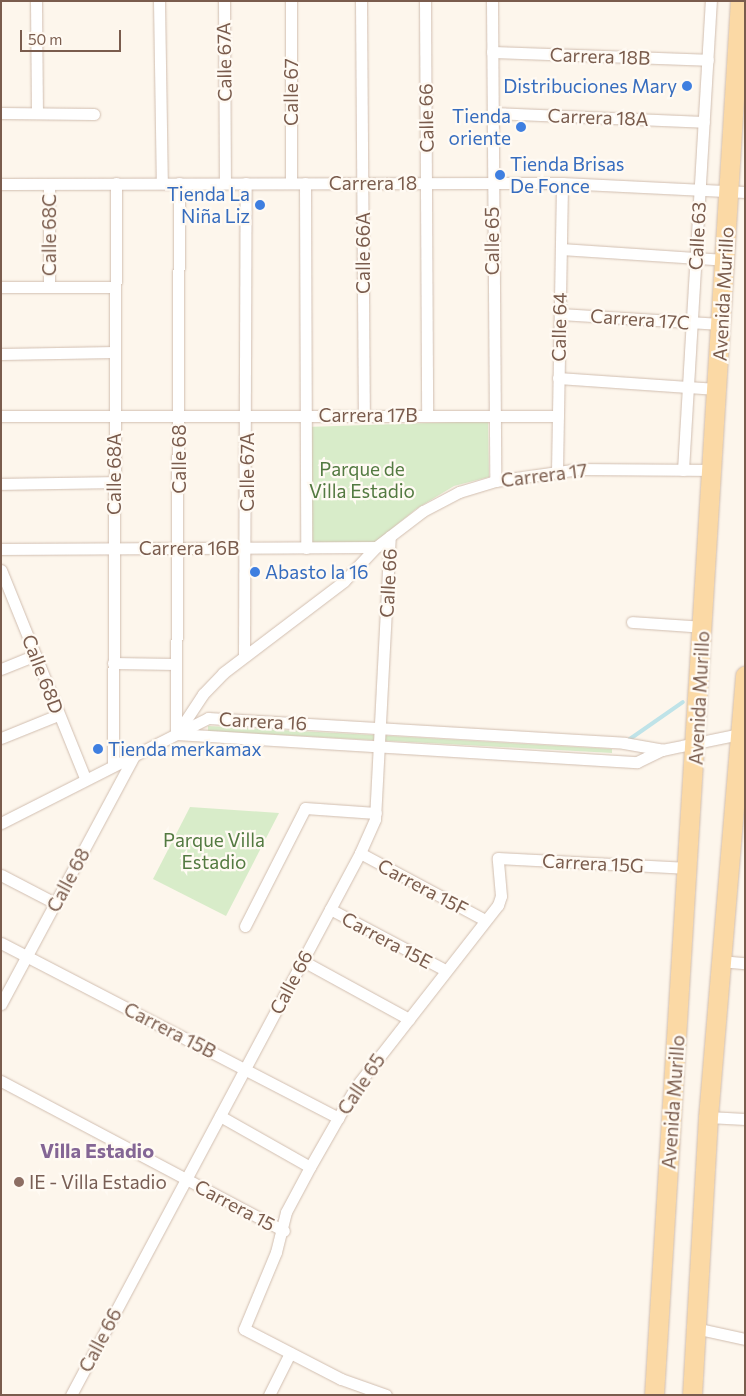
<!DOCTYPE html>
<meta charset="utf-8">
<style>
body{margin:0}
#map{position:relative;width:746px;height:1396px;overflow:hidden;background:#fdf6ec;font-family:Commissioner,sans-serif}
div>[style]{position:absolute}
.green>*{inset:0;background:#d8ecc9}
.stream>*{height:4px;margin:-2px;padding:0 2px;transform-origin:2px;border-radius:2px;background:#bfe3e8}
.roads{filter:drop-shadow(0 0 1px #d1beb0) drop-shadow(0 0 1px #d1beb0)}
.street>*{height:11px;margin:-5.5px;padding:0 5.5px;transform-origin:5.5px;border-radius:5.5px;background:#fff}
.primary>*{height:19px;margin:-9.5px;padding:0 9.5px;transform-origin:9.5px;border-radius:9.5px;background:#fbd9a5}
.dots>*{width:14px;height:14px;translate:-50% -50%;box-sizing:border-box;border:2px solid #fffaf3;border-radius:50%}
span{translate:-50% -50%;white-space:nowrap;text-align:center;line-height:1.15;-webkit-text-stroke:4.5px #fffaf3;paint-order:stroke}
.street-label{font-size:19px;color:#7a5c4d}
.shop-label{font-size:19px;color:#366cbe}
.right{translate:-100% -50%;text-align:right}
.left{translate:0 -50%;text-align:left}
.park-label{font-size:19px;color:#537a41}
.education-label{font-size:19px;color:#785e54}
.neighbourhood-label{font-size:20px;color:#846695;font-weight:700}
.frame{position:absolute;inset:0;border:2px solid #7a5c4d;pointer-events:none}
.scale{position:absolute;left:20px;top:30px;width:101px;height:22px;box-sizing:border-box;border:2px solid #7a5c4d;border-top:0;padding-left:6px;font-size:15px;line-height:18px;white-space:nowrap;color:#7a5c4d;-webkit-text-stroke:4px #fffaf3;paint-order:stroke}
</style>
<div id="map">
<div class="green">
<i style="clip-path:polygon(488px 421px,489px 477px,454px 486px,416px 509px,374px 543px,309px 542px,306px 427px)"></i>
<i style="clip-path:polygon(208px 726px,391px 736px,612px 749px,612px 753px,208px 731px)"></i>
<i style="clip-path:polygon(190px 807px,279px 813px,226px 916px,153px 879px)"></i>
</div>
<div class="stream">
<i style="left:627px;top:741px;width:68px;rotate:-34.9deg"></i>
</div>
<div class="roads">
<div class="street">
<i style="left:36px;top:1px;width:112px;rotate:89.5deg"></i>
<i style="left:159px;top:1px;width:182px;rotate:89.1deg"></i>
<i style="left:224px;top:1px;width:182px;rotate:89.7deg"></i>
<i style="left:291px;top:1px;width:182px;rotate:90deg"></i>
<i style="left:361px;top:1px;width:414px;rotate:89.6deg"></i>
<i style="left:425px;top:1px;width:414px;rotate:89.7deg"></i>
<i style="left:492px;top:1px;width:480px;rotate:89.6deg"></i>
<i style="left:492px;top:52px;width:216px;rotate:2.1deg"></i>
<i style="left:1px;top:113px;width:93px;rotate:0.6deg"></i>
<i style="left:492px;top:113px;width:212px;rotate:2.4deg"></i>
<i style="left:305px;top:183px;width:365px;rotate:89.8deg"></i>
<i style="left:1px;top:184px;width:561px;rotate:-0.1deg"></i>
<i style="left:562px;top:183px;width:183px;rotate:2.8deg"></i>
<i style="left:49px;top:184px;width:103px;rotate:90deg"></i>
<i style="left:561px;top:249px;width:164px;rotate:3.8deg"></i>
<i style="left:1px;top:287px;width:114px"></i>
<i style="left:560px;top:314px;width:161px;rotate:3.6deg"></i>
<i style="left:1px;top:354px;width:114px;rotate:-1deg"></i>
<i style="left:558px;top:378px;width:159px;rotate:4deg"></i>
<i style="left:1px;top:416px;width:557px"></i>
<i style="left:683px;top:470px;width:470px;rotate:-86.6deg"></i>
<i style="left:557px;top:471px;width:288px;rotate:-89deg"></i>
<i style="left:1px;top:484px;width:113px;rotate:-1deg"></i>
<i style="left:1px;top:549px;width:375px;rotate:-0.3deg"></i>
<i style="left:376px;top:547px;width:59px;rotate:-37.5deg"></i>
<i style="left:423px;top:511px;width:41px;rotate:-27.8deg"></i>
<i style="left:459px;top:492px;width:38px;rotate:-17deg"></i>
<i style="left:495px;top:481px;width:85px;rotate:-8.1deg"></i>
<i style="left:579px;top:469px;width:134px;rotate:0.4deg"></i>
<i style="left:1px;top:570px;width:224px;rotate:68deg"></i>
<i style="left:632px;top:622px;width:71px;rotate:4deg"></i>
<i style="left:244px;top:654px;width:471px;rotate:-89.8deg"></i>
<i style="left:113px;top:663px;width:63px;rotate:0.9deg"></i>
<i style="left:1px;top:669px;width:37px;rotate:-22deg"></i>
<i style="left:180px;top:729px;width:42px;rotate:-56.7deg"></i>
<i style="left:203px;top:694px;width:29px;rotate:-46deg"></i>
<i style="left:223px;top:673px;width:152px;rotate:-37.2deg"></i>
<i style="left:344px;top:581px;width:47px;rotate:-46.7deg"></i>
<i style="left:176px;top:734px;width:462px;rotate:3.5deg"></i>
<i style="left:637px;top:762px;width:28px;rotate:-26deg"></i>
<i style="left:662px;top:750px;width:85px;rotate:-11.6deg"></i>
<i style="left:176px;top:734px;width:551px;rotate:-89.69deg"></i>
<i style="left:1px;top:738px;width:61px;rotate:-22deg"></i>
<i style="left:113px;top:765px;width:582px;rotate:-89.7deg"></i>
<i style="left:1px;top:823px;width:232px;rotate:-26.9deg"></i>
<i style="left:208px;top:718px;width:417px;rotate:3.4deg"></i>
<i style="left:624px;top:743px;width:39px;rotate:10deg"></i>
<i style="left:360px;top:853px;width:142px;rotate:28.2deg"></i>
<i style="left:1px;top:875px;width:61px;rotate:27.4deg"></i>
<i style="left:330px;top:909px;width:130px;rotate:27.9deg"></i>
<i style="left:245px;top:926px;width:132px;rotate:-63deg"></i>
<i style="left:305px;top:808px;width:71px;rotate:4deg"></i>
<i style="left:1px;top:943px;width:380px;rotate:27.4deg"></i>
<i style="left:303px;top:961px;width:121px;rotate:28.7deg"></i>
<i style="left:720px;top:961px;width:25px;rotate:5deg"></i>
<i style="left:1px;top:1004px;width:281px;rotate:-61.8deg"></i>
<i style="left:1px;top:1081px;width:320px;rotate:27.9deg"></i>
<i style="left:220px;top:1116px;width:103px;rotate:29.5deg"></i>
<i style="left:708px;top:1117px;width:37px;rotate:3deg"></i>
<i style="left:695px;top:1328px;width:51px;rotate:12.4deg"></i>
<i style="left:71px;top:1395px;width:614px;rotate:-61.93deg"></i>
<i style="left:360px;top:853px;width:37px;rotate:-66deg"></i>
<i style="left:375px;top:819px;width:283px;rotate:-87deg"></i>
<i style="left:269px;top:1395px;width:47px;rotate:-63.4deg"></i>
<i style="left:386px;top:1395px;width:48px;rotate:-160.4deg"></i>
<i style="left:341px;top:1379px;width:109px;rotate:-152.7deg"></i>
<i style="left:244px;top:1329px;width:83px;rotate:-67.4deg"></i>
<i style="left:276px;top:1252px;width:41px;rotate:-76deg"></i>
<i style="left:286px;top:1212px;width:51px;rotate:-61.9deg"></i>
<i style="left:310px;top:1167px;width:91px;rotate:-60.3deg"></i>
<i style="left:355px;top:1088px;width:232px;rotate:-52deg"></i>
<i style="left:498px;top:905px;width:9px;rotate:-72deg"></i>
<i style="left:501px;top:896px;width:38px;rotate:-95deg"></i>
<i style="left:498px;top:858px;width:190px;rotate:3deg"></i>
</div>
<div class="primary">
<i style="left:654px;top:1395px;width:1397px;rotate:-86.47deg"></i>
<i style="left:692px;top:1395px;width:278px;rotate:-86.7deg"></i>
<i style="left:708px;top:1117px;width:443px;rotate:-85.2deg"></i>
</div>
</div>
<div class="dots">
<i style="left:687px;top:86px;background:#3f7fe0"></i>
<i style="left:521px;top:127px;background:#3f7fe0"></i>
<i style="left:500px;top:175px;background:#3f7fe0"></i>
<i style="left:260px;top:205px;background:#3f7fe0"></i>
<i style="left:255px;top:572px;background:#3f7fe0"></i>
<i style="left:98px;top:749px;background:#3f7fe0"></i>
<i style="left:19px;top:1182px;background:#8d6e63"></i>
</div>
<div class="street-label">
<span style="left:600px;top:56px;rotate:2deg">Carrera 18B</span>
<span style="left:224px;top:62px;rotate:-91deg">Calle 67A</span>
<span style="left:291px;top:92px;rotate:-90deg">Calle 67</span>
<span style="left:598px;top:117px;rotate:2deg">Carrera 18A</span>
<span style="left:426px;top:118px;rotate:-91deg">Calle 66</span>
<span style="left:373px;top:183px">Carrera 18</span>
<span style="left:49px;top:235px;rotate:-90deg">Calle 68C</span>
<span style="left:697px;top:236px;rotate:-87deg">Calle 63</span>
<span style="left:492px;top:241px;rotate:-90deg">Calle 65</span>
<span style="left:363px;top:253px;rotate:-90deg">Calle 66A</span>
<span style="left:723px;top:294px;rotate:-87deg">Avenida Murillo</span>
<span style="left:640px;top:319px;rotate:4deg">Carrera 17C</span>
<span style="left:559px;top:327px;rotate:-89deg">Calle 64</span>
<span style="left:368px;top:415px">Carrera 17B</span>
<span style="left:179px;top:459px;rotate:-90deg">Calle 68</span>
<span style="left:247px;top:472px;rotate:-90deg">Calle 67A</span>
<span style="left:114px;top:474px;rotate:-90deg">Calle 68A</span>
<span style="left:544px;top:475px;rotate:-7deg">Carrera 17</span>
<span style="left:189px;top:548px">Carrera 16B</span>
<span style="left:388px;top:583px;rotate:-87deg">Calle 66</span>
<span style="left:43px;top:674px;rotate:69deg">Calle 68D</span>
<span style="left:699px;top:698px;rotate:-87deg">Avenida Murillo</span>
<span style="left:263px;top:721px;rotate:3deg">Carrera 16</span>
<span style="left:593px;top:863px;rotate:3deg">Carrera 15G</span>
<span style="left:68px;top:880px;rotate:-62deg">Calle 68</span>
<span style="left:423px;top:887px;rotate:28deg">Carrera 15F</span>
<span style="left:387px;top:940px;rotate:28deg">Carrera 15E</span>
<span style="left:291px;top:982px;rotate:-62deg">Calle 66</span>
<span style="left:170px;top:1030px;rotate:27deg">Carrera 15B</span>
<span style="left:361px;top:1084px;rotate:-56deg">Calle 65</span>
<span style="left:673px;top:1102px;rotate:-86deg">Avenida Murillo</span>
<span style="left:235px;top:1205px;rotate:28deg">Carrera 15</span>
<span style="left:100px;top:1340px;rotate:-62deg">Calle 66</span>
</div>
<div class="shop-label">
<span class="right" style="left:677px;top:86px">Distribuciones Mary</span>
<span class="right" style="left:511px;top:127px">Tienda<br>oriente</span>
<span class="left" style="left:510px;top:175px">Tienda Brisas<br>De Fonce</span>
<span class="right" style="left:250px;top:205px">Tienda La<br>Niña Liz</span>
<span class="left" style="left:265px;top:572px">Abasto la 16</span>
<span class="left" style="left:108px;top:749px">Tienda merkamax</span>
</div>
<div class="park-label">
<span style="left:362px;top:480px">Parque de<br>Villa Estadio</span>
<span style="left:214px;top:851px">Parque Villa<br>Estadio</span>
</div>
<div class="education-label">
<span class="left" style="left:29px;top:1182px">IE - Villa Estadio</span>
</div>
<div class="neighbourhood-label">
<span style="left:97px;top:1150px">Villa Estadio</span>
</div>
<div class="frame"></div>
<div class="scale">50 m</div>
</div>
